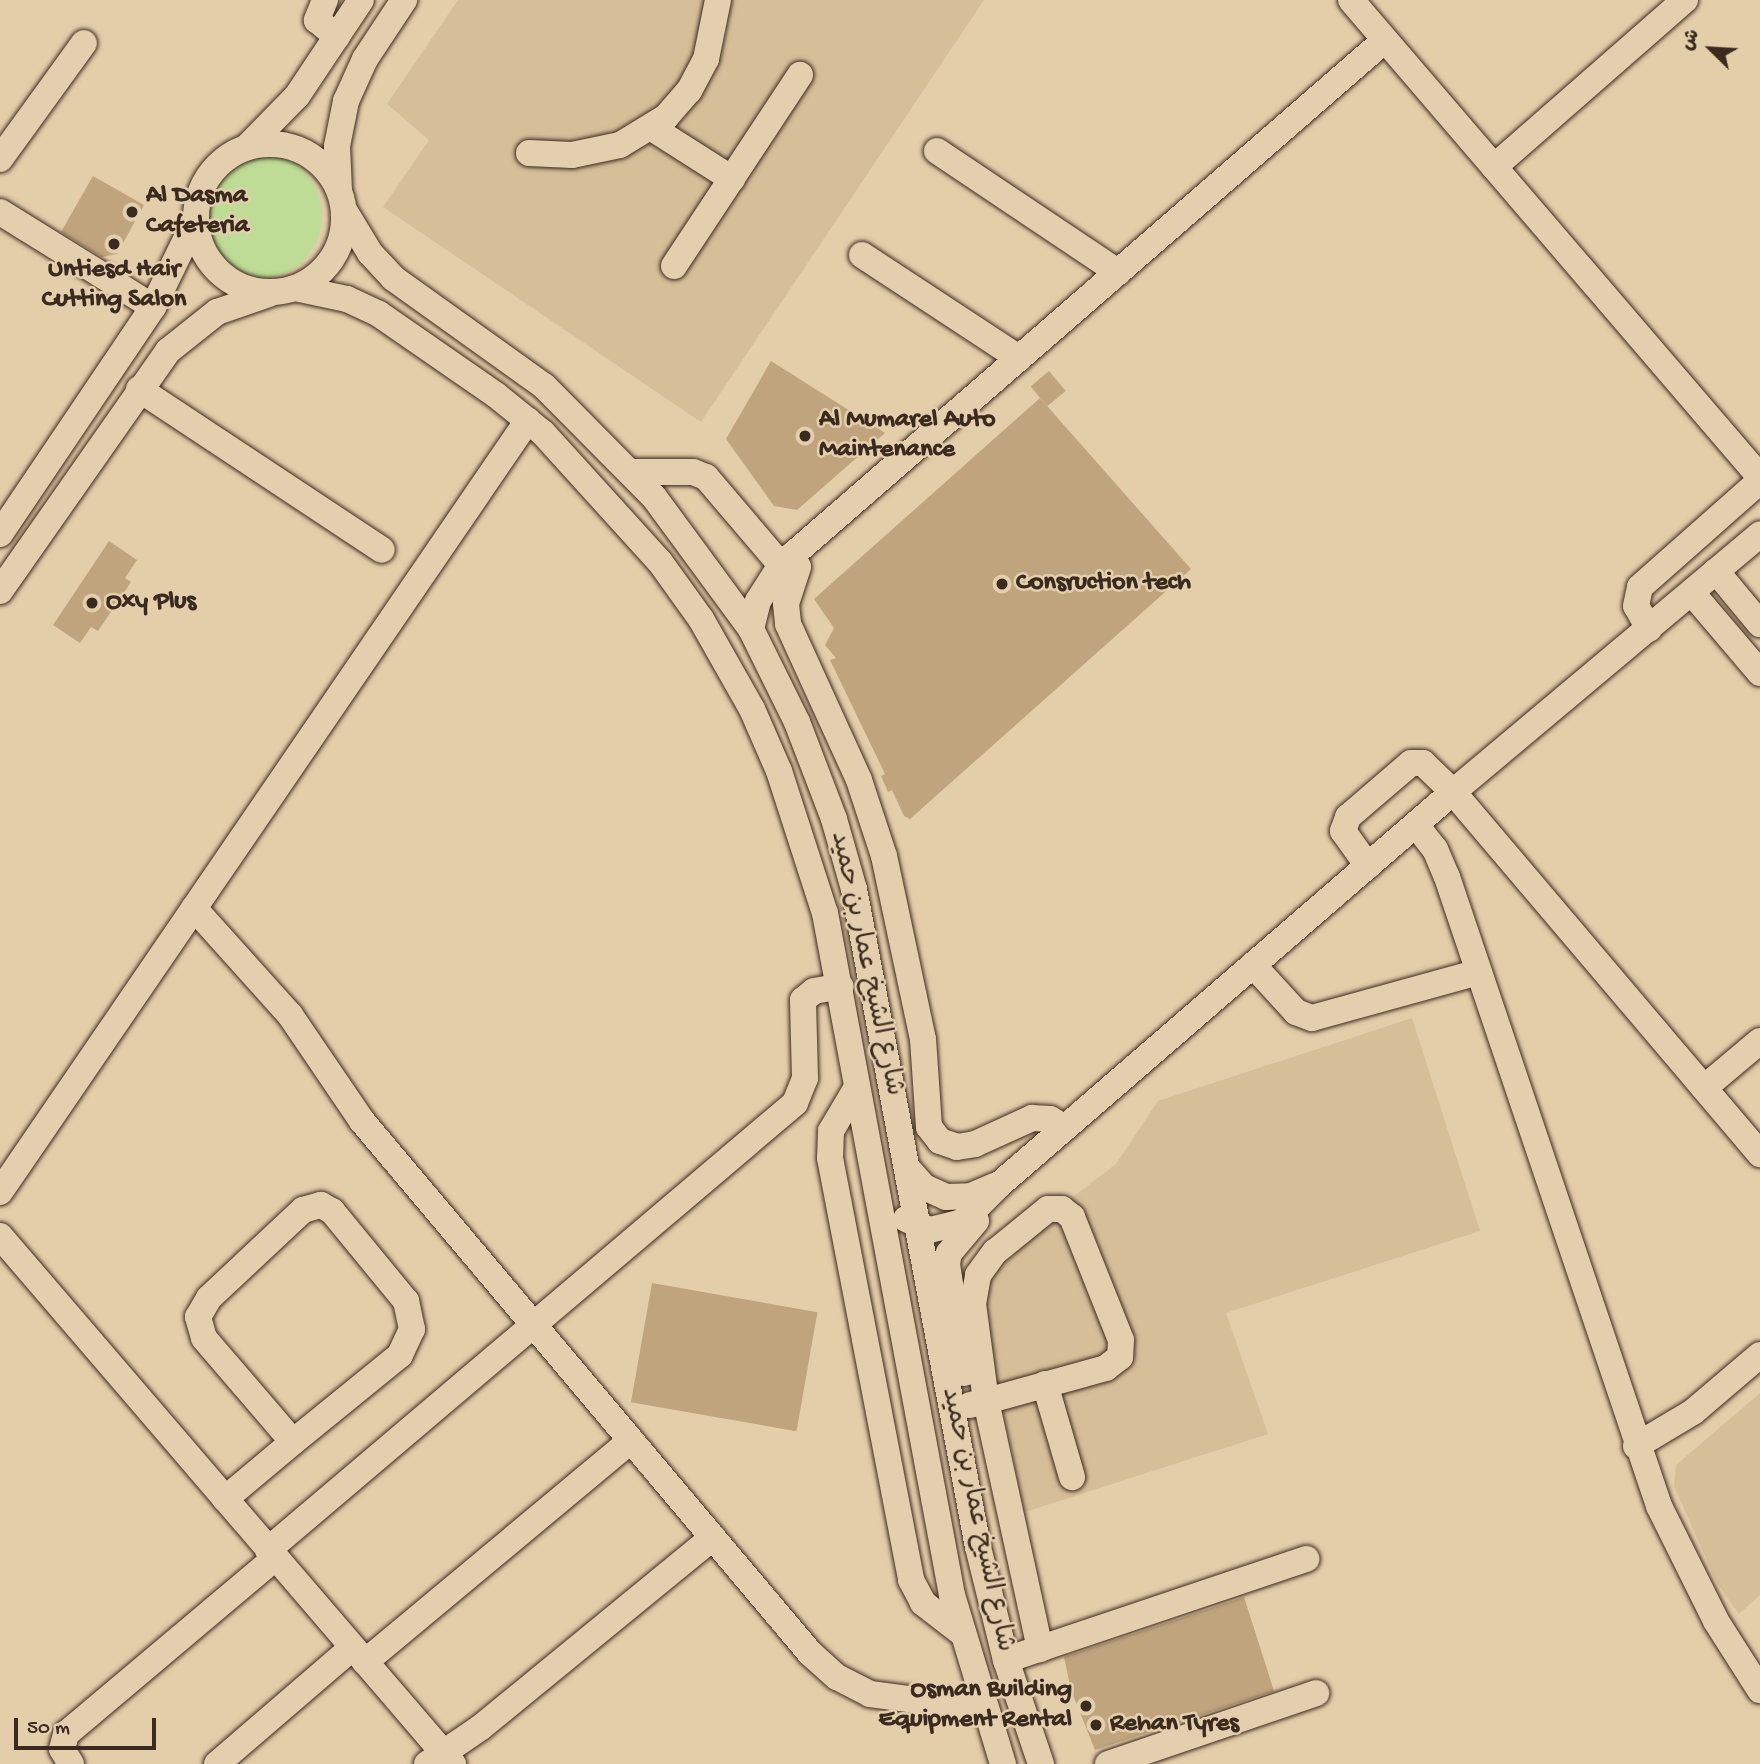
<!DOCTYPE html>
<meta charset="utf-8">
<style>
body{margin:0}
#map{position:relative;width:1760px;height:1764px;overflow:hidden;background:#e4cda9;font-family:"Gochi Hand","Playpen Sans Arabic",sans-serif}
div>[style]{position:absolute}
.built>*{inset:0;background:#d6be99}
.green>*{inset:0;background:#bedc95}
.round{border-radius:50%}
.building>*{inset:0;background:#c0a47e;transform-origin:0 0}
.roads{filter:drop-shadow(0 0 2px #3b2a1e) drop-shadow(0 0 2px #3b2a1e)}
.minor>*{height:26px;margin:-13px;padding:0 13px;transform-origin:13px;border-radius:13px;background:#e3cead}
.minor>.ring{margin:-13px;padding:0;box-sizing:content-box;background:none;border:26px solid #e3cead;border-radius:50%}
.dots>*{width:19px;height:19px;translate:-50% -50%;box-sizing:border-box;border:4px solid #e3cead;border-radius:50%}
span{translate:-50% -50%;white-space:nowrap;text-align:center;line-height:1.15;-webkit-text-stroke:5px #e3cead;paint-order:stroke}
.poi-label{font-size:26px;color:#3b2a1e;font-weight:700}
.left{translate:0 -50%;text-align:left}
.right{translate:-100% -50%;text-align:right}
.street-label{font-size:26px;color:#3b2a1e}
.north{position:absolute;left:1676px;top:14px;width:70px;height:70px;-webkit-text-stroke:5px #e3cead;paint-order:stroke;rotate:294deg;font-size:19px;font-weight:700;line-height:28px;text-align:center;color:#3b2a1e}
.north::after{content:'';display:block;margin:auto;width:24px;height:32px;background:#3b2a1e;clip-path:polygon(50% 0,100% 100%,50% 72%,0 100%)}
.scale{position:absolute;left:14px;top:1718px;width:142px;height:32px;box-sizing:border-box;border:4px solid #3b2a1e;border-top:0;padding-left:9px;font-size:21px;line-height:24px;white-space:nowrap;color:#3b2a1e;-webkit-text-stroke:5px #e3cead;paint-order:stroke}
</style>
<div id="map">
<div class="built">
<i style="clip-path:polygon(458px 0,984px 0,701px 422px,383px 207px,429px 140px,387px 104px)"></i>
<i style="clip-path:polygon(1412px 1018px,1480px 1231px,1226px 1313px,1268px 1434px,1025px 1512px,973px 1273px,1116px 1164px,1158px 1101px)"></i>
<i style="clip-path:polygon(1760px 1393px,1760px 1595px,1739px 1614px,1717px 1583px,1674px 1486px,1676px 1465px)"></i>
</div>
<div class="green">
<i class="round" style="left:196px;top:153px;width:126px;height:126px"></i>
</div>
<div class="building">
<i style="clip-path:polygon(93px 176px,144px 205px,117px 254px,102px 257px,61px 232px)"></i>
<i style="clip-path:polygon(771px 361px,885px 433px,797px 510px,774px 506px,726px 439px)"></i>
<i style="left:1049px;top:371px;width:26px;height:24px;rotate:50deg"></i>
<i style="clip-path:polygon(1040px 398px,1191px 569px,910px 819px,904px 816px,892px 790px,888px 792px,881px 776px,885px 774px,830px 660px,836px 658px,825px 645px,834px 628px,814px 599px)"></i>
<i style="clip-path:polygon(109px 541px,137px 560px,125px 578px,131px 582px,98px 631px,91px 627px,80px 643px,53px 625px)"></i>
<i style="left:652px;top:1283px;width:168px;height:121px;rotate:10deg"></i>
<i style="clip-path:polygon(1244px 1597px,1274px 1691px,1095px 1750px,1071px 1690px,1064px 1657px)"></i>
</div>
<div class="roads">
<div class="minor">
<i style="left:325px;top:0;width:22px;rotate:112deg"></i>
<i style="left:317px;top:20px;width:26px;rotate:40deg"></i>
<i style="left:1351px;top:0;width:628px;rotate:49.39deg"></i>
<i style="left:652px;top:128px;width:95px;rotate:32.5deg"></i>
<i class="ring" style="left:196px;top:144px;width:122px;height:122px"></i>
<i style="left:247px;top:147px;width:71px;rotate:-45.6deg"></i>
<i style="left:297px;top:96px;width:115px;rotate:-56.3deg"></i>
<i style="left:937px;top:151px;width:218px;rotate:33.8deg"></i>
<i style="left:529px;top:153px;width:43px;rotate:2.7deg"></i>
<i style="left:572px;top:155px;width:49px;rotate:-11.8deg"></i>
<i style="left:620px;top:145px;width:54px;rotate:-31.3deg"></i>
<i style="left:666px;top:117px;width:35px;rotate:-49deg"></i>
<i style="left:689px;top:91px;width:36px;rotate:-62deg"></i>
<i style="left:706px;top:59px;width:60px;rotate:-78.5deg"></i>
<i style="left:0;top:159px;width:143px;rotate:-54.1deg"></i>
<i style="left:1494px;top:167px;width:254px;rotate:-41.2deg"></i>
<i style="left:339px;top:190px;width:44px;rotate:-92.6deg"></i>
<i style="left:337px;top:146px;width:46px;rotate:-78.7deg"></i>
<i style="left:346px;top:101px;width:46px;rotate:-65.7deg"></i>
<i style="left:365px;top:59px;width:71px;rotate:-56.5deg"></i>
<i style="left:344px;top:210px;width:50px;rotate:58.8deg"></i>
<i style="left:370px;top:253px;width:34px;rotate:47deg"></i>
<i style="left:393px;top:278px;width:186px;rotate:35.6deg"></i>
<i style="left:544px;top:386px;width:156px;rotate:45.3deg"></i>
<i style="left:654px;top:497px;width:164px;rotate:53.7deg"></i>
<i style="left:751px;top:629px;width:104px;rotate:63.7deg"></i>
<i style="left:797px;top:722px;width:104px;rotate:69.1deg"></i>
<i style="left:834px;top:819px;width:73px;rotate:74.1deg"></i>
<i style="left:854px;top:889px;width:670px;rotate:79.33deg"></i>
<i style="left:978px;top:1547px;width:116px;rotate:76.1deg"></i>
<i style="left:1006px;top:1660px;width:110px;rotate:71.4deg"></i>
<i style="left:0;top:212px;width:180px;rotate:31.8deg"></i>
<i style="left:862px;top:255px;width:188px;rotate:33.3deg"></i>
<i style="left:674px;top:266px;width:229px;rotate:-56.6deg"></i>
<i style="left:295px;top:288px;width:53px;rotate:11.9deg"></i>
<i style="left:347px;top:299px;width:35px;rotate:25deg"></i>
<i style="left:379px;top:314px;width:142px;rotate:34.7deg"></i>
<i style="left:496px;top:395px;width:60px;rotate:39deg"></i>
<i style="left:543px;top:433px;width:174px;rotate:47.8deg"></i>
<i style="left:660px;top:562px;width:70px;rotate:54.3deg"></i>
<i style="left:701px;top:619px;width:103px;rotate:60.5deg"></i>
<i style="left:752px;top:709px;width:68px;rotate:66.5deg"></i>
<i style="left:779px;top:771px;width:149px;rotate:72.1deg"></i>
<i style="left:825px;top:913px;width:694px;rotate:79.45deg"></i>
<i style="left:952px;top:1595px;width:177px;rotate:73.2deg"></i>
<i style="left:139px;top:389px;width:291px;rotate:33.5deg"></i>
<i style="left:632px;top:472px;width:61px"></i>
<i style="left:693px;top:472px;width:14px;rotate:21deg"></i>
<i style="left:706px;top:477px;width:116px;rotate:49.6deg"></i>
<i style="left:0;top:534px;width:274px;rotate:-56deg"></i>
<i style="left:153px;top:307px;width:98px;rotate:-64deg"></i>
<i style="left:792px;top:555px;width:13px;rotate:63deg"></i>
<i style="left:798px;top:567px;width:39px;rotate:108deg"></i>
<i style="left:786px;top:604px;width:20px;rotate:84deg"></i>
<i style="left:788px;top:624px;width:171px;rotate:65.5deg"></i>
<i style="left:859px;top:780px;width:80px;rotate:71.8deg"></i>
<i style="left:884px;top:856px;width:187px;rotate:78deg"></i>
<i style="left:923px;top:1039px;width:88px;rotate:86.1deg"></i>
<i style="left:929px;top:1127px;width:18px;rotate:52deg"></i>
<i style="left:940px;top:1141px;width:18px;rotate:19deg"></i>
<i style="left:957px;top:1147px;width:18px;rotate:-9deg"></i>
<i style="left:975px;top:1144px;width:63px;rotate:-24.5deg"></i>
<i style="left:1032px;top:1118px;width:18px;rotate:3deg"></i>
<i style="left:1050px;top:1119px;width:17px;rotate:31deg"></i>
<i style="left:1716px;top:571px;width:69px;rotate:50.3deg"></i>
<i style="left:0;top:591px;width:293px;rotate:-55deg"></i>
<i style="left:168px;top:351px;width:63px;rotate:-38.5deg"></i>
<i style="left:217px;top:312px;width:55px;rotate:-19.1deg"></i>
<i style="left:1692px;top:593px;width:105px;rotate:49.6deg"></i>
<i style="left:751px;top:629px;width:29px;rotate:-76deg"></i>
<i style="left:758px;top:601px;width:43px;rotate:-57.4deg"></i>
<i style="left:781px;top:565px;width:800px;rotate:-41deg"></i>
<i style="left:1649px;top:629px;width:26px;rotate:-119deg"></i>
<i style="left:1636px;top:606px;width:19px;rotate:-78deg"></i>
<i style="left:1640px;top:587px;width:160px;rotate:-41.5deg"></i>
<i style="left:1416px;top:825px;width:31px;rotate:52deg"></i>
<i style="left:1435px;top:849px;width:30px;rotate:67deg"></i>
<i style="left:1447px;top:877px;width:664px;rotate:71.37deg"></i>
<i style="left:1659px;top:1506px;width:128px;rotate:63.6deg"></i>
<i style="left:1716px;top:1621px;width:82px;rotate:57.5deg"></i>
<i style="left:1368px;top:866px;width:43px;rotate:-125.5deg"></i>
<i style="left:1343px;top:831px;width:15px;rotate:-70deg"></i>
<i style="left:1348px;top:817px;width:83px;rotate:-40.6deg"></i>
<i style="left:1411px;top:763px;width:12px"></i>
<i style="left:1423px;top:763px;width:42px;rotate:44deg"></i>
<i style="left:1453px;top:792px;width:475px;rotate:49.7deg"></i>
<i style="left:194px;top:908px;width:144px;rotate:48.1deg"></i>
<i style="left:290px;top:1015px;width:128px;rotate:55.8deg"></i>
<i style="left:362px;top:1121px;width:696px;rotate:49.9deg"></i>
<i style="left:810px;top:1653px;width:36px;rotate:42deg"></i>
<i style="left:837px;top:1677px;width:37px;rotate:27deg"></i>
<i style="left:870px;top:1694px;width:115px;rotate:7.5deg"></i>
<i style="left:1253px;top:965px;width:64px;rotate:47.5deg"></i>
<i style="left:1296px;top:1012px;width:17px;rotate:21deg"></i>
<i style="left:1312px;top:1018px;width:173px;rotate:-15.4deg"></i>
<i style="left:857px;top:1087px;width:51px;rotate:120.6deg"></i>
<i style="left:831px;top:1131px;width:27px;rotate:92deg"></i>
<i style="left:830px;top:1158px;width:430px;rotate:79.1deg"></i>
<i style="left:911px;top:1580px;width:26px;rotate:62deg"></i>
<i style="left:923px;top:1603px;width:49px;rotate:37.6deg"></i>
<i style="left:1704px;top:1088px;width:73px;rotate:-40deg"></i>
<i style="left:908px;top:1169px;width:24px;rotate:48deg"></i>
<i style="left:924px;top:1187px;width:24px;rotate:24deg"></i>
<i style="left:946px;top:1197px;width:25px;rotate:-2deg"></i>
<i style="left:971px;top:1196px;width:26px;rotate:-23deg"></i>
<i style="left:0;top:1192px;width:935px;rotate:-55.63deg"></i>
<i style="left:321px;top:1205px;width:13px;rotate:29deg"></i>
<i style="left:332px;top:1211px;width:117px;rotate:50.6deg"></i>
<i style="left:406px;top:1301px;width:29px;rotate:78deg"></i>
<i style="left:412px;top:1329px;width:29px;rotate:115deg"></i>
<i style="left:400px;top:1355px;width:138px;rotate:140.9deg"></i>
<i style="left:293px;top:1442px;width:137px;rotate:-130.6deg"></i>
<i style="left:204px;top:1338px;width:22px;rotate:-106deg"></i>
<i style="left:198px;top:1317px;width:22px;rotate:-60deg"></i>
<i style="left:209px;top:1298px;width:129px;rotate:-43.1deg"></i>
<i style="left:303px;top:1210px;width:19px;rotate:-16deg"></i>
<i style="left:1048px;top:1209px;width:14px"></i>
<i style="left:1062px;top:1209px;width:13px;rotate:39deg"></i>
<i style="left:1072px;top:1217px;width:132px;rotate:68.3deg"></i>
<i style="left:1121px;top:1340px;width:17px;rotate:93deg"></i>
<i style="left:1120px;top:1357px;width:18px;rotate:142deg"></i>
<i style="left:1106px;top:1368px;width:124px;rotate:164.6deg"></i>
<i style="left:986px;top:1401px;width:98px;rotate:-97.6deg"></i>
<i style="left:973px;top:1304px;width:29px;rotate:-80deg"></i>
<i style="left:978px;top:1275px;width:29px;rotate:-54deg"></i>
<i style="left:995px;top:1252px;width:68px;rotate:-39.1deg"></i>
<i style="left:906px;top:1219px;width:26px;rotate:25deg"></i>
<i style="left:930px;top:1230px;width:33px;rotate:-14deg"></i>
<i style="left:962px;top:1222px;width:54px;rotate:-45deg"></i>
<i style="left:1000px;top:1184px;width:599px;rotate:-40.87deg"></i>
<i style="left:1453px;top:792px;width:401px;rotate:-40deg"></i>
<i style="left:0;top:1236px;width:696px;rotate:49.37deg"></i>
<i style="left:964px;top:1373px;width:110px;rotate:-98.9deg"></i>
<i style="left:947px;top:1264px;width:11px;rotate:-80deg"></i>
<i style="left:949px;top:1253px;width:42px;rotate:-49.8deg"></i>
<i style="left:1045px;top:1384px;width:97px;rotate:73.8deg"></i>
<i style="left:970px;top:1405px;width:16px;rotate:-14deg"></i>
<i style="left:986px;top:1401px;width:254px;rotate:77.7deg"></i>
<i style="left:1636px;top:1446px;width:66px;rotate:-30.8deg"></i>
<i style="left:1693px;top:1412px;width:88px;rotate:-40.4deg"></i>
<i style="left:225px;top:1499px;width:89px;rotate:-40deg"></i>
<i style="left:268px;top:1550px;width:691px;rotate:-40.3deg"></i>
<i style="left:795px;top:1103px;width:27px;rotate:-68deg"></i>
<i style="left:805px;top:1078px;width:78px;rotate:-91.5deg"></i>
<i style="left:803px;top:1000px;width:14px;rotate:-39deg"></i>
<i style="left:814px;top:991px;width:27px;rotate:-10deg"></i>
<i style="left:1006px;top:1660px;width:317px;rotate:-18.6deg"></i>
<i style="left:365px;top:1662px;width:346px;rotate:-39.8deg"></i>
<i style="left:71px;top:1764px;width:17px;rotate:-121deg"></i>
<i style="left:62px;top:1749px;width:16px;rotate:-75deg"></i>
<i style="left:66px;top:1734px;width:273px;rotate:-40.1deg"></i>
<i style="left:217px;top:1764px;width:178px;rotate:-40.7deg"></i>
<i style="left:427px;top:1764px;width:64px;rotate:-34.2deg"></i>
<i style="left:480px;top:1728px;width:301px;rotate:-39.3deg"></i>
<i style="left:1108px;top:1764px;width:220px;rotate:-18.8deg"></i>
</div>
</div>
<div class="dots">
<i style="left:132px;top:212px;background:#3b2a1e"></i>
<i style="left:114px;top:244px;background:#3b2a1e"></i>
<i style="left:805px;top:436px;background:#3b2a1e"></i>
<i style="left:1002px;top:584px;background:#3b2a1e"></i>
<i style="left:92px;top:603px;background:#3b2a1e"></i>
<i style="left:1086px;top:1706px;background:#3b2a1e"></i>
<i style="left:1096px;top:1725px;background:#3b2a1e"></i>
</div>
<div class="poi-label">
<span class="left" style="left:146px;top:212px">Al Dasma<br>Cafeteria</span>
<span style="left:114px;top:286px">Untiesd Hair<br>Cutting Salon</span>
<span class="left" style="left:819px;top:436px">Al Mumarel Auto<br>Maintenance</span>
<span class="left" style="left:1016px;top:584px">Consruction tech</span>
<span class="left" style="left:106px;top:603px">Oxy Plus</span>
<span class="right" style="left:1072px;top:1706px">Osman Building<br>Equipment Rental</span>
<span class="left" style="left:1110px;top:1725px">Rehan Tyres</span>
</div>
<div class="street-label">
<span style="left:865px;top:964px;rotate:78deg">شارع الشيخ عمار بن حميد</span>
<span style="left:976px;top:1520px;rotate:78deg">شارع الشيخ عمار بن حميد</span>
</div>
<div class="north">ش</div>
<div class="scale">50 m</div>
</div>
